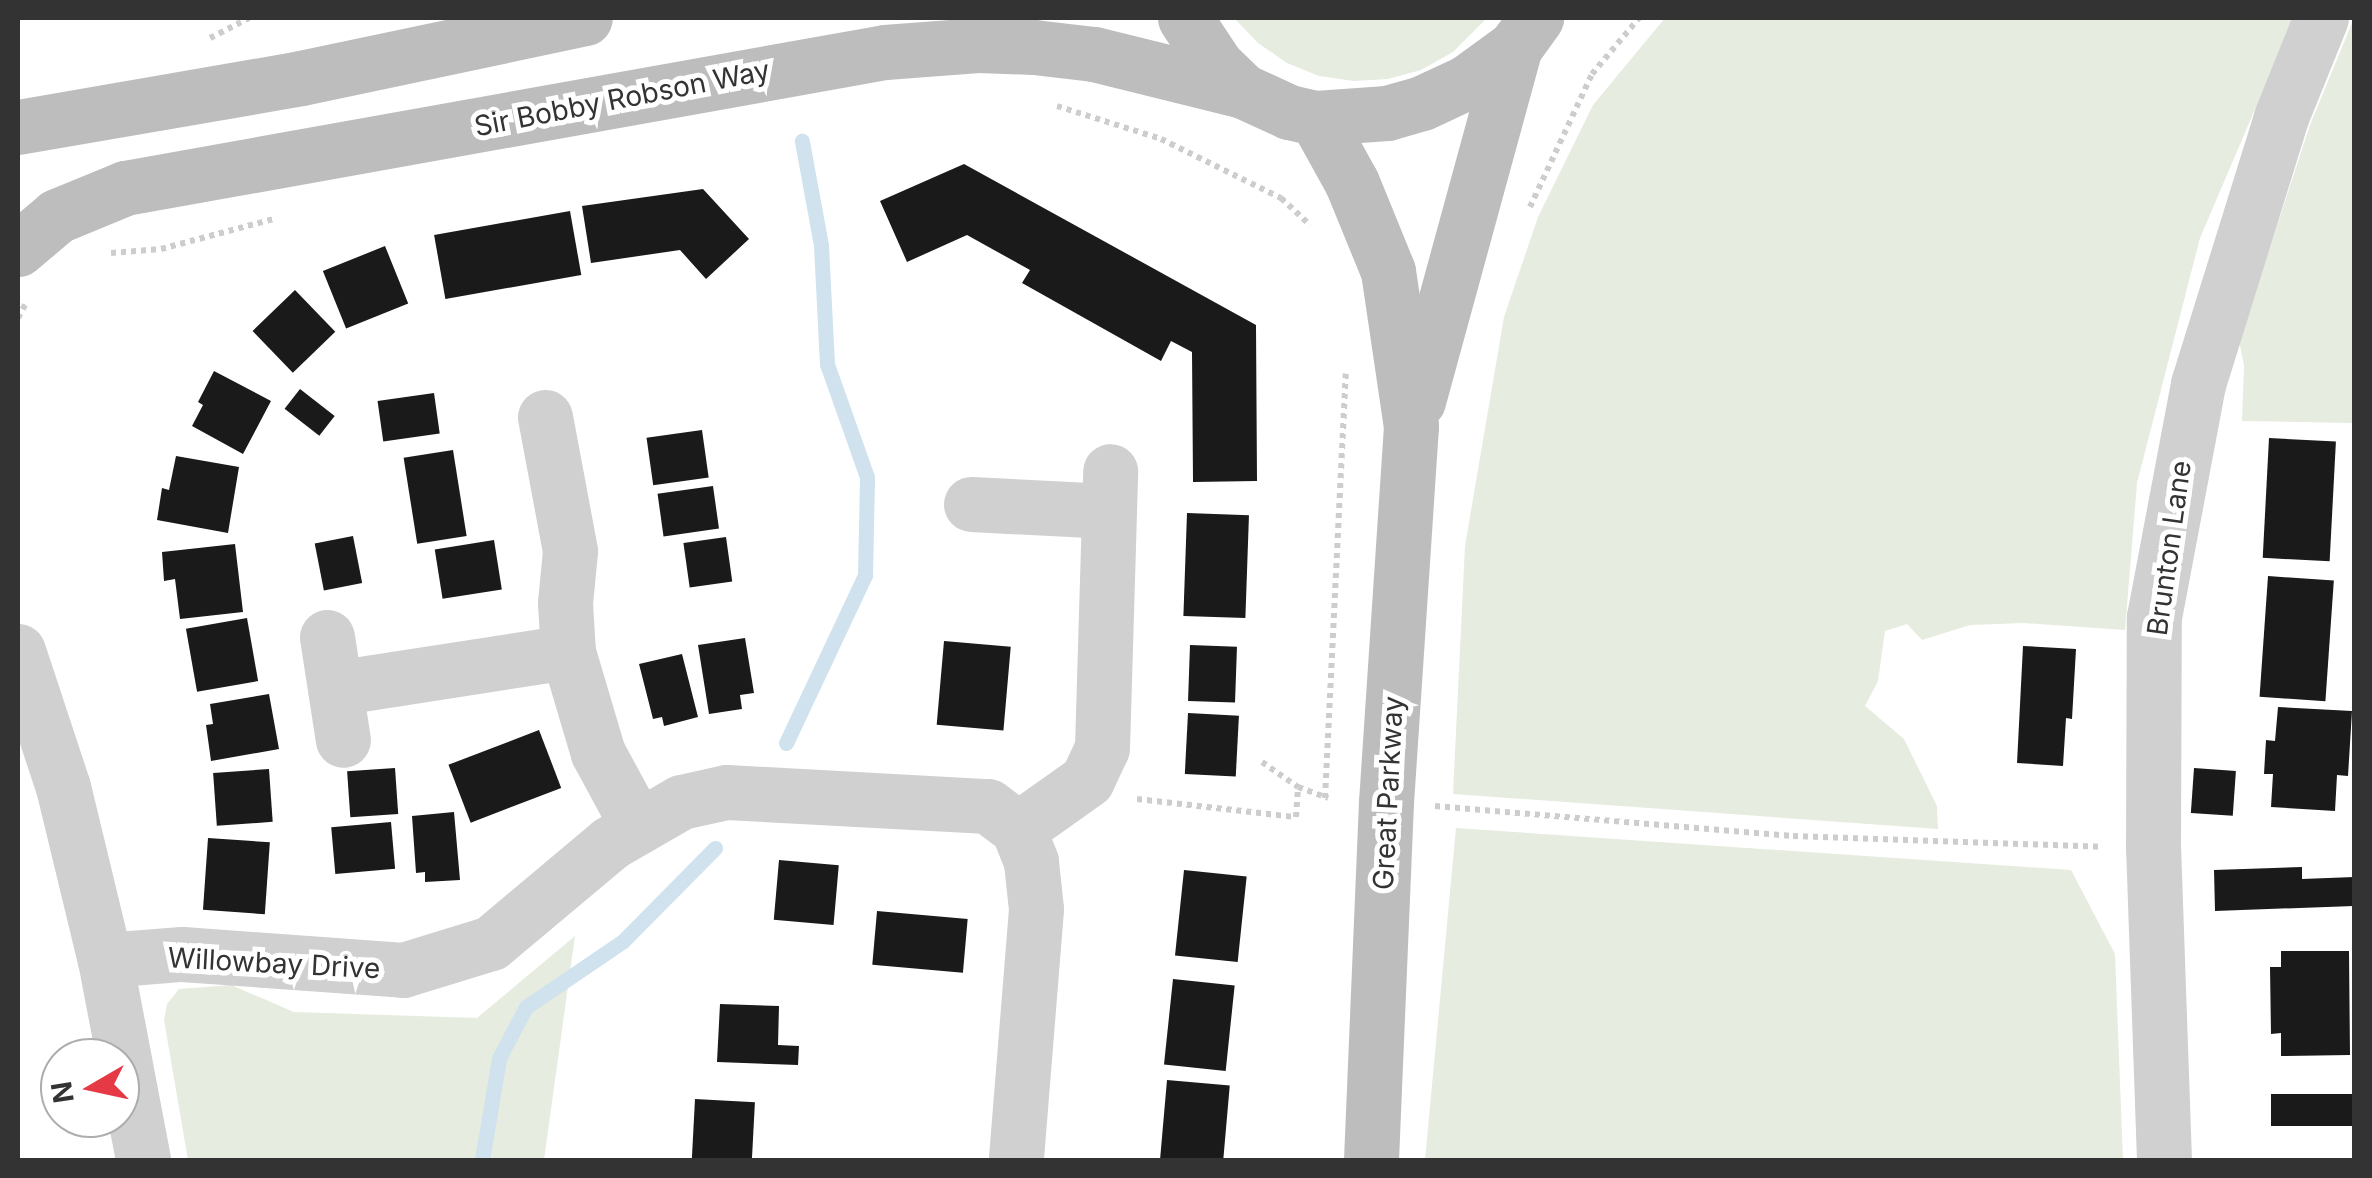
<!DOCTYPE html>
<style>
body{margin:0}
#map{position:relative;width:2372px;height:1178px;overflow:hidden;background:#fff;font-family:Inter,sans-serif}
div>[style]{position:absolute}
.green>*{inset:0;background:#e6ecdf}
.stream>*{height:15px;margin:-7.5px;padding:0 7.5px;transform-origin:7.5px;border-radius:7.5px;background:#cfe2ee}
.building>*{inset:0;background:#1a1a1a;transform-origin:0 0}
.path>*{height:6px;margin-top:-3px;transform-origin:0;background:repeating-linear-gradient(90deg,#cdcdcd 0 5px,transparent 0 10px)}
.street>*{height:55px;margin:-27.5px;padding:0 27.5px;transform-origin:27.5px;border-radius:27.5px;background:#d0d0d0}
.secondary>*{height:55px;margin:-27.5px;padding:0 27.5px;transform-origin:27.5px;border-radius:27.5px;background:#bdbdbd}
span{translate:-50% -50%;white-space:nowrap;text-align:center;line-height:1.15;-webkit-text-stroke:10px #fff;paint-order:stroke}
.street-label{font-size:28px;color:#333}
.frame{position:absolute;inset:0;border:20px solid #333;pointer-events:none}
.north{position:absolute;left:40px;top:1038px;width:100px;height:100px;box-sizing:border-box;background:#fff;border:2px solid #adadad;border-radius:50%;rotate:261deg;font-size:28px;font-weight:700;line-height:40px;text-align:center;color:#333}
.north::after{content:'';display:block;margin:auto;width:35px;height:45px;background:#e63946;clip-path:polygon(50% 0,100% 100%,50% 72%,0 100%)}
</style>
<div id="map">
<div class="green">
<i style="clip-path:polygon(1234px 18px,1487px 18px,1453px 52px,1421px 70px,1388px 79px,1354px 81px,1319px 76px,1287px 63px,1258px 43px)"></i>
<i style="clip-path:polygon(1665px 18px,2294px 18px,2200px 238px,2137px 483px,2125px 630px,2023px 623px,1970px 625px,1922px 640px,1907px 624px,1885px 631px,1878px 681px,1865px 706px,1904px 739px,1937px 806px,1938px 829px,1453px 794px,1465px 546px,1504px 317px,1538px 217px,1593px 105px)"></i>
<i style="clip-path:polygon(2354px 18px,2354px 423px,2242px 421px,2244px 365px,2239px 341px,2310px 125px)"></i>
<i style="clip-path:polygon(1456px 828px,2071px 870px,2115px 954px,2123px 1160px,1425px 1160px)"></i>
<i style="clip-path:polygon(575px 936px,544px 1160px,188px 1160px,164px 1020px,167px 1004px,179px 989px,231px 985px,294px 1012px,477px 1018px)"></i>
</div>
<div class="stream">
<i style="left:786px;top:743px;width:186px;rotate:-64.8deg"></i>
<i style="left:865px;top:575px;width:98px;rotate:-88.8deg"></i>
<i style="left:867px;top:477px;width:120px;rotate:-109.5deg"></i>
<i style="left:827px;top:364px;width:119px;rotate:-92.9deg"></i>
<i style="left:821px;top:245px;width:106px;rotate:-100.4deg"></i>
<i style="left:482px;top:1160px;width:103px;rotate:-80.5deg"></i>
<i style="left:499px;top:1058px;width:58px;rotate:-62.1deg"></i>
<i style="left:526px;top:1007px;width:117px;rotate:-34.2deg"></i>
<i style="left:623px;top:941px;width:131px;rotate:-45.3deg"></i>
</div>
<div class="building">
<i style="clip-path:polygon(964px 164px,1256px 325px,1257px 481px,1193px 482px,1192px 352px,1171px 341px,1161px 361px,1022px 283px,1030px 270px,967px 235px,907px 262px,880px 201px)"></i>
<i style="clip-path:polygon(703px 189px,749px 239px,706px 279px,680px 250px,591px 263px,582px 206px)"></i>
<i style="left:570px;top:211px;width:65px;height:138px;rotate:80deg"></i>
<i style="left:385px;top:246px;width:62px;height:67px;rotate:68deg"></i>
<i style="left:295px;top:290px;width:58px;height:59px;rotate:46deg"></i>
<i style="clip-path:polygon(214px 371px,271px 401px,243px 454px,192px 426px,203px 405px,198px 402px)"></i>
<i style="left:300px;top:389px;width:44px;height:25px;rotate:38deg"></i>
<i style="left:434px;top:393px;width:41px;height:57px;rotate:82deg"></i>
<i style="left:702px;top:430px;width:48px;height:56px;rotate:82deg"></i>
<i style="left:2269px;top:438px;width:67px;height:120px;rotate:3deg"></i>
<i style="left:453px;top:450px;width:87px;height:50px;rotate:81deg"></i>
<i style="clip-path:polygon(176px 456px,239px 467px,228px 533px,157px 520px,162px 488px,169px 490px)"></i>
<i style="left:713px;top:486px;width:43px;height:56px;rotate:82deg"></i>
<i style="left:1187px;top:513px;width:62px;height:103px;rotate:2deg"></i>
<i style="left:353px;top:536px;width:48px;height:39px;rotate:79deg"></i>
<i style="left:726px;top:537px;width:45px;height:43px;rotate:82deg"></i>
<i style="left:494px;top:540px;width:50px;height:60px;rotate:81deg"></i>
<i style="clip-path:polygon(235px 544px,243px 612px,180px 619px,175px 579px,164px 581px,162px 552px)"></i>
<i style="left:2268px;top:576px;width:66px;height:121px;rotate:4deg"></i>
<i style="left:247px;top:618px;width:64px;height:62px;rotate:80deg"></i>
<i style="clip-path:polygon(745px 638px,754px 693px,740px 695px,742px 709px,709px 714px,698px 645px)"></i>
<i style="left:944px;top:641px;width:67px;height:84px;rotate:5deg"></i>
<i style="left:1190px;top:645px;width:47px;height:56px;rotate:2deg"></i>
<i style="clip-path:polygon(2023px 646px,2076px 649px,2072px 719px,2066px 718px,2063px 766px,2017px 763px)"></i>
<i style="clip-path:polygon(682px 654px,698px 717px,664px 726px,662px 717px,653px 719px,639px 664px)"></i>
<i style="clip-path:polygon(269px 694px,279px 749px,211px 761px,206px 725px,213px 724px,210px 704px)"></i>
<i style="clip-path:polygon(2278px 707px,2352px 711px,2348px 776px,2337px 775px,2335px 811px,2271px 807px,2273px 774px,2264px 774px,2266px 740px,2275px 741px)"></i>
<i style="left:1188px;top:713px;width:51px;height:61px;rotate:3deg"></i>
<i style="left:539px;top:730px;width:62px;height:97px;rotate:69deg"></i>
<i style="left:395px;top:768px;width:46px;height:48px;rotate:86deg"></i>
<i style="left:2194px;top:768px;width:42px;height:45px;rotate:4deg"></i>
<i style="left:269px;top:769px;width:53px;height:56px;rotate:86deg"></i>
<i style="clip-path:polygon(454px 812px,460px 880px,425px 882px,425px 872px,416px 873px,412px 816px)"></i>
<i style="left:391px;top:822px;width:47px;height:60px;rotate:85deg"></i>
<i style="left:208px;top:838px;width:62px;height:72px;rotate:4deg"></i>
<i style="left:779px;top:860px;width:60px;height:60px;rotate:5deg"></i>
<i style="clip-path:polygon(2302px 867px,2302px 879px,2354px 877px,2354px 906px,2215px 911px,2214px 870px)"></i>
<i style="left:1184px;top:870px;width:63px;height:86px;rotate:6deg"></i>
<i style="left:877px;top:911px;width:91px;height:54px;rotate:5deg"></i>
<i style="clip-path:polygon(2281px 951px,2349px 951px,2350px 1055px,2281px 1056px,2281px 1033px,2271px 1034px,2270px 967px,2281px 967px)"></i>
<i style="left:1173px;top:979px;width:62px;height:86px;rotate:6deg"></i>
<i style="clip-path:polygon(720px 1004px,779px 1006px,778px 1045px,799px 1046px,798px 1065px,717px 1062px)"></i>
<i style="left:1167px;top:1080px;width:63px;height:80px;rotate:5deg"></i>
<i style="left:2354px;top:1094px;width:32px;height:83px;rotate:90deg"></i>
<i style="left:695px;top:1099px;width:60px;height:61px;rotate:3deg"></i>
</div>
<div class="path">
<i style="left:210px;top:38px;width:44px;rotate:-27.1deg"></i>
<i style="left:1057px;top:106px;width:109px;rotate:17.6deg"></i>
<i style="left:1161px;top:139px;width:134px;rotate:26.2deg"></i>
<i style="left:1281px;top:198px;width:40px;rotate:43deg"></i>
<i style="left:1530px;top:207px;width:147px;rotate:-65deg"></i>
<i style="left:1592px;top:74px;width:73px;rotate:-50deg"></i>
<i style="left:111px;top:253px;width:50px;rotate:-4.6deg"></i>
<i style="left:161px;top:249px;width:117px;rotate:-14.9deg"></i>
<i style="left:18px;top:318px;width:19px;rotate:-62deg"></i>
<i style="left:1262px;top:762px;width:44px;rotate:34.8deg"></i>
<i style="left:1298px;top:787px;width:32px;rotate:20deg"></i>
<i style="left:1325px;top:798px;width:425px;rotate:-87.2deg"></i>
<i style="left:1137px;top:799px;width:160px;rotate:6.5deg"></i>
<i style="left:1296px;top:817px;width:30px;rotate:-86deg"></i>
<i style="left:1435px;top:806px;width:359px;rotate:4.8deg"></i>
<i style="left:1793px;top:836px;width:308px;rotate:2deg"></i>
</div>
<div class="street">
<i style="left:545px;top:417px;width:136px;rotate:79.4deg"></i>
<i style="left:570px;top:551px;width:52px;rotate:95.5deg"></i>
<i style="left:565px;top:603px;width:49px;rotate:86.5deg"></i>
<i style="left:568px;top:652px;width:105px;rotate:73.5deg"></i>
<i style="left:598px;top:753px;width:84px;rotate:61.6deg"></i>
<i style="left:971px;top:504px;width:138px;rotate:2.9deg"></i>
<i style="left:327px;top:637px;width:104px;rotate:81.2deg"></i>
<i style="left:18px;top:651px;width:143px;rotate:71.7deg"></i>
<i style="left:63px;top:787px;width:178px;rotate:76.4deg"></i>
<i style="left:105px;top:960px;width:204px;rotate:79.2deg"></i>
<i style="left:335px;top:688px;width:236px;rotate:-8.8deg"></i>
<i style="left:1018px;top:829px;width:85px;rotate:-35.4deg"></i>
<i style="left:1087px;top:780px;width:35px;rotate:-65deg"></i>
<i style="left:1102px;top:748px;width:277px;rotate:-88.3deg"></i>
<i style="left:105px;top:960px;width:77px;rotate:-4.5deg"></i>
<i style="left:182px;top:954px;width:222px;rotate:4.1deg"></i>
<i style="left:403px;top:970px;width:92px;rotate:-17.1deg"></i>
<i style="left:491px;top:943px;width:155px;rotate:-40deg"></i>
<i style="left:610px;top:843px;width:82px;rotate:-30deg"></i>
<i style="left:681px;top:802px;width:47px;rotate:-12.3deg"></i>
<i style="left:727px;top:792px;width:261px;rotate:3.1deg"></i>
<i style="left:988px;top:806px;width:38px;rotate:37deg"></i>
<i style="left:1018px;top:829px;width:35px;rotate:68deg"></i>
<i style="left:1031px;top:862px;width:47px;rotate:83.9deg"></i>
<i style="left:1036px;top:909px;width:252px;rotate:94.6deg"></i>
<i style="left:2164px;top:1160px;width:311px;rotate:-92deg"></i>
<i style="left:2153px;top:849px;width:232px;rotate:-89.8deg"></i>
<i style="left:2154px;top:617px;width:237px;rotate:-79.3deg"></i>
<i style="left:2198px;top:384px;width:280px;rotate:-72.7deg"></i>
<i style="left:2281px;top:117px;width:107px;rotate:-68deg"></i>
</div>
<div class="secondary">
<i style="left:1185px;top:18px;width:56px;rotate:56.6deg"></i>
<i style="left:1216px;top:65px;width:37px;rotate:44deg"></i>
<i style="left:1243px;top:91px;width:51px;rotate:24.5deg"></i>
<i style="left:1289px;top:112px;width:28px;rotate:13deg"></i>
<i style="left:1316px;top:118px;width:71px;rotate:-4deg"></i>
<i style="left:1387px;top:113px;width:36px;rotate:-16deg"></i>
<i style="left:1422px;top:103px;width:50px;rotate:-25deg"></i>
<i style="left:1467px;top:82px;width:59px;rotate:-36.1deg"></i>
<i style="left:1515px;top:47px;width:36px;rotate:-54deg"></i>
<i style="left:1316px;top:118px;width:74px;rotate:61deg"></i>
<i style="left:1352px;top:183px;width:95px;rotate:67.8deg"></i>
<i style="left:1388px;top:271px;width:157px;rotate:81.6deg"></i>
<i style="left:1411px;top:426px;width:377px;rotate:93.8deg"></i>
<i style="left:1386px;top:802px;width:358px;rotate:92.4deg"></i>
<i style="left:18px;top:127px;width:287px;rotate:-9.8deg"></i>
<i style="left:301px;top:78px;width:290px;rotate:-11.9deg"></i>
<i style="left:18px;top:249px;width:51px;rotate:-40.2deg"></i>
<i style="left:57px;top:216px;width:74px;rotate:-22.4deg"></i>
<i style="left:125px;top:188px;width:772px;rotate:-10.15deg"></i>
<i style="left:885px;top:52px;width:93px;rotate:-4.3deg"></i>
<i style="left:978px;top:45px;width:56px;rotate:2deg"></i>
<i style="left:1034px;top:47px;width:60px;rotate:6.7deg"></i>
<i style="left:1094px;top:54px;width:154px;rotate:13.9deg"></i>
<i style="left:1418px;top:401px;width:367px;rotate:-74.7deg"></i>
</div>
<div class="street-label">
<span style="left:622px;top:98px;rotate:-11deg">Sir Bobby Robson Way</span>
<span style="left:2169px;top:548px;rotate:-82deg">Brunton Lane</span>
<span style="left:1388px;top:793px;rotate:-87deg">Great Parkway</span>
<span style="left:274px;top:963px;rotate:3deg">Willowbay Drive</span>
</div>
<div class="frame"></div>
<div class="north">N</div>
</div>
